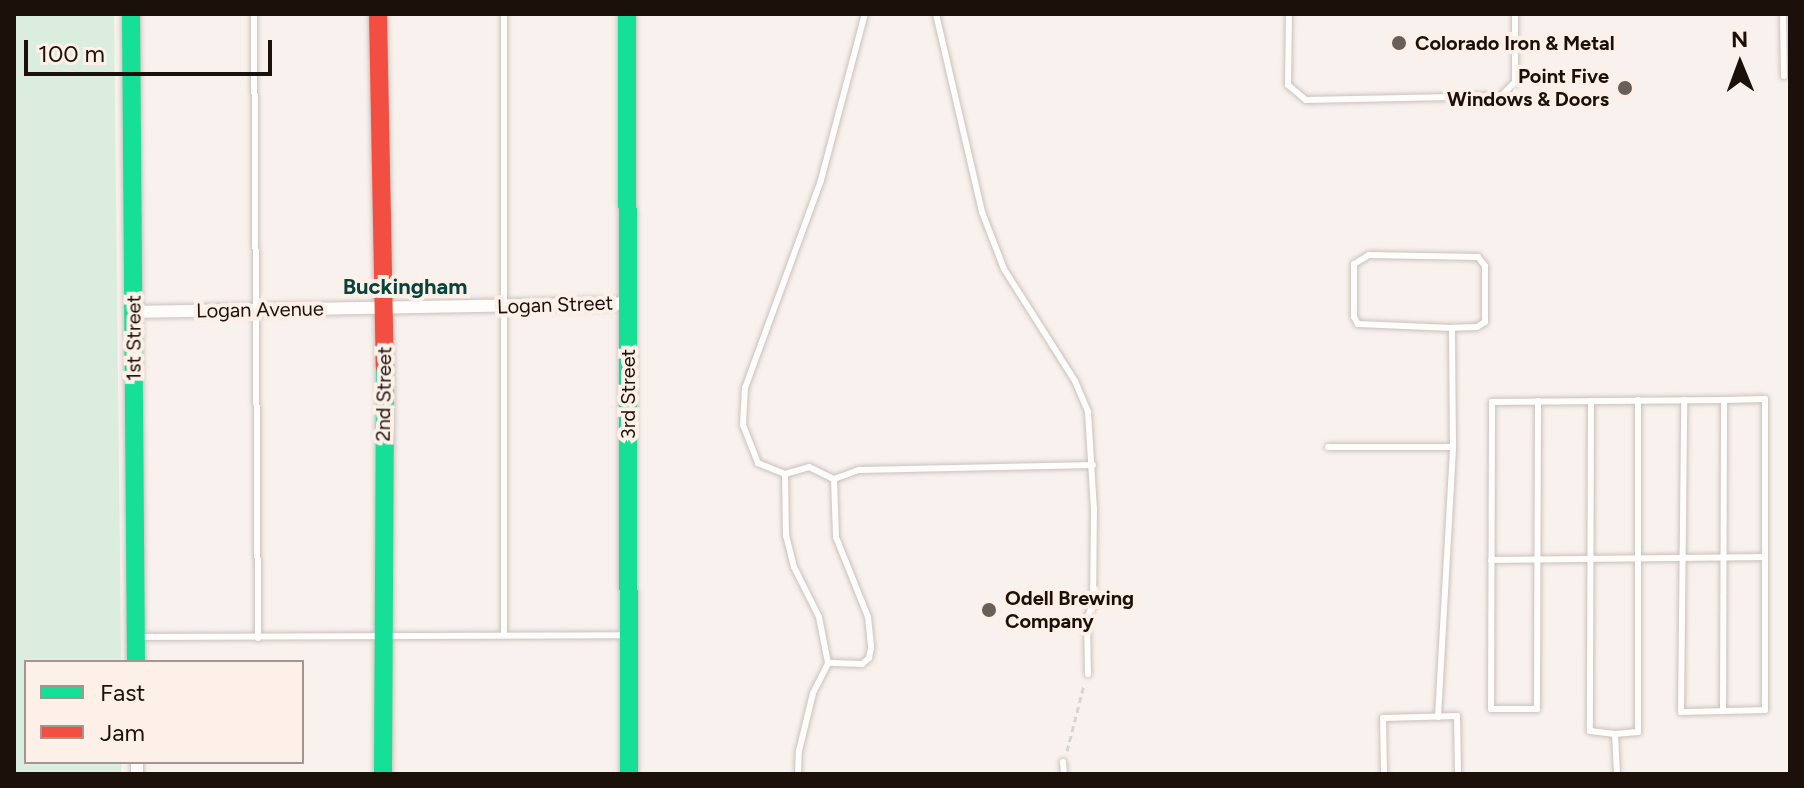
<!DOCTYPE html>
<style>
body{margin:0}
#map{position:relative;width:1804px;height:788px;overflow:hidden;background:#f8f1ed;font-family:Figtree,sans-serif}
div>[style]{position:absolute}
.green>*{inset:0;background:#daedde}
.path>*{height:3px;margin-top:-1.5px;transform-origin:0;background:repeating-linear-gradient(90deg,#d7d5d4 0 6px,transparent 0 10px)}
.roads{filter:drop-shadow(0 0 2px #cac1bc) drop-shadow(0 0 2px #cac1bc)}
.lane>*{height:6px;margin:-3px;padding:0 3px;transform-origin:3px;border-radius:3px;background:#fefdfc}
.street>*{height:12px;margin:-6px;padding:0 6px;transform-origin:6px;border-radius:6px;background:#fefdfc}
.fast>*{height:18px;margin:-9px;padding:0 9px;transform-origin:9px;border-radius:9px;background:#16e098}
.jam>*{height:18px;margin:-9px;padding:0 9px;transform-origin:9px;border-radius:9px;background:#f24e42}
.dots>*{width:22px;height:22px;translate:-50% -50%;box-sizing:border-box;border:4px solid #fdf0e8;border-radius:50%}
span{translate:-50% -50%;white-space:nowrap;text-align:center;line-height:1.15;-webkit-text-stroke:8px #fdf0e8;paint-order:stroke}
.poi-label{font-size:20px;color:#1b100a;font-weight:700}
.left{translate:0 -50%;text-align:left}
.right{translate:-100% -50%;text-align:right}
.street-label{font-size:20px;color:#1b100a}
.neighbourhood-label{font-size:22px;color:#06433a;font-weight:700}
.frame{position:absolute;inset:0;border:16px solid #1b100a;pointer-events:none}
.legend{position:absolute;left:24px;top:660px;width:280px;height:104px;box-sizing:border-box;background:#fdf0e8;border:2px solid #a3968f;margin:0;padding:10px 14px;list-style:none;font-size:24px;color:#1b100a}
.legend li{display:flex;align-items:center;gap:16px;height:40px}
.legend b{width:40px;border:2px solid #a3968f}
.north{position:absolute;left:1700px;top:24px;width:80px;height:80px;-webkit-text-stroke:6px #fdf0e8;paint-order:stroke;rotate:359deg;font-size:22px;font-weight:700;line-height:32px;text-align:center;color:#1b100a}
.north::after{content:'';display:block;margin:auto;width:28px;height:36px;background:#1b100a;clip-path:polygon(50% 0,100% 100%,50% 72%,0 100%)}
.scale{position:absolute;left:24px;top:40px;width:248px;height:36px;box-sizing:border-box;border:4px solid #1b100a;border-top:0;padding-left:10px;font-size:24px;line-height:28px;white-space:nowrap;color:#1b100a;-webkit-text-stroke:6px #fdf0e8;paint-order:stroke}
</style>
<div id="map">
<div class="green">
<i style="clip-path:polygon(14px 14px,114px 14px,121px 662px,26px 662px,26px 762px,122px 762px,121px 774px,14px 774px)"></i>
</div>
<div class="path">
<i style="left:1067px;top:751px;width:68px;rotate:-75.6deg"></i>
</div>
<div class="roads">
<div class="lane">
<i style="left:254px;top:14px;width:624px;rotate:89.63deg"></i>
<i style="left:936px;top:14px;width:203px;rotate:76.9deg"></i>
<i style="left:982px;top:212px;width:61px;rotate:68.9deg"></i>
<i style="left:1004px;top:269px;width:133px;rotate:57.6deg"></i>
<i style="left:1075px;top:381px;width:34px;rotate:67deg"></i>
<i style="left:1088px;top:412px;width:97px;rotate:86.5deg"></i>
<i style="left:1094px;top:509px;width:95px;rotate:90.6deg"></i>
<i style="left:1093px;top:604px;width:15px;rotate:113deg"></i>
<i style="left:1087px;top:618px;width:56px;rotate:89deg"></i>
<i style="left:1289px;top:14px;width:71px;rotate:90.8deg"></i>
<i style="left:1288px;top:85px;width:23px;rotate:40deg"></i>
<i style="left:1306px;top:100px;width:195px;rotate:-1.2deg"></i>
<i style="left:1501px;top:96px;width:20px;rotate:-45deg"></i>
<i style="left:1515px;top:82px;width:68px;rotate:-90deg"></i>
<i style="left:1783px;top:14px;width:62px;rotate:89.1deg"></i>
<i style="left:1538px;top:401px;width:308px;rotate:90.2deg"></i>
<i style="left:1537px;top:709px;width:46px;rotate:180deg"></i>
<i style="left:1491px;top:709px;width:307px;rotate:-89.8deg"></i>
<i style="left:1492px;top:402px;width:232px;rotate:-0.5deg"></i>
<i style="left:1724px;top:400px;width:41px;rotate:-1.4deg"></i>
<i style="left:1765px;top:399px;width:311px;rotate:90deg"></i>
<i style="left:1765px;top:710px;width:84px;rotate:178.6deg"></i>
<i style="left:1681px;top:712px;width:312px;rotate:-89.4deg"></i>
<i style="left:1591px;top:401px;width:330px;rotate:90.2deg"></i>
<i style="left:1590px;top:731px;width:25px;rotate:7deg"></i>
<i style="left:1615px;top:734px;width:23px;rotate:-5deg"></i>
<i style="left:1638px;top:732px;width:332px;rotate:-90deg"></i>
<i style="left:1328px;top:447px;width:125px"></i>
<i style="left:785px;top:474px;width:29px;rotate:-158deg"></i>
<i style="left:758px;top:463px;width:41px;rotate:-111.5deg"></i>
<i style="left:743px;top:425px;width:37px;rotate:-87deg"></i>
<i style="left:745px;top:388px;width:221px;rotate:-69.9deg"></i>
<i style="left:821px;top:180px;width:172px;rotate:-75.2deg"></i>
<i style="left:834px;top:479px;width:27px;rotate:-20deg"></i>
<i style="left:859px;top:470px;width:234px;rotate:-1.2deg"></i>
<i style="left:1491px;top:560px;width:274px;rotate:-0.6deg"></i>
<i style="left:504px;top:635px;width:621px;rotate:-90deg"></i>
<i style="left:140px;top:637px;width:485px;rotate:-0.2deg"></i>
<i style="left:1723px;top:711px;width:311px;rotate:-89.8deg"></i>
<i style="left:1438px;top:717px;width:270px;rotate:-86.8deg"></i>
<i style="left:1453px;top:447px;width:119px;rotate:-90.5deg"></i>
<i style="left:1452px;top:328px;width:94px;rotate:-177.6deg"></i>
<i style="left:1358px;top:324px;width:8px;rotate:-120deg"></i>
<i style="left:1354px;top:317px;width:53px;rotate:-90deg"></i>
<i style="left:1354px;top:264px;width:17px;rotate:-31deg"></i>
<i style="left:1369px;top:255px;width:109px;rotate:1.1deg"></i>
<i style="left:1478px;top:257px;width:11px;rotate:52deg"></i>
<i style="left:1485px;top:266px;width:56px;rotate:90deg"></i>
<i style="left:1485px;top:322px;width:9px;rotate:148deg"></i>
<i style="left:1477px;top:327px;width:25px;rotate:178deg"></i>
<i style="left:1615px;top:734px;width:40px;rotate:87.1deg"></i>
<i style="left:1063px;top:762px;width:12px;rotate:85deg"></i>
<i style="left:798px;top:774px;width:23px;rotate:-88deg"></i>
<i style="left:799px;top:751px;width:60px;rotate:-76.4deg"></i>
<i style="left:813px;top:693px;width:34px;rotate:-63deg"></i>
<i style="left:828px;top:663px;width:47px;rotate:-101.1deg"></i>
<i style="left:819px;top:617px;width:56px;rotate:-116.6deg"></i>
<i style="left:794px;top:567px;width:32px;rotate:-104deg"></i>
<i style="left:786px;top:536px;width:62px;rotate:-90.9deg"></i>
<i style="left:785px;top:474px;width:25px;rotate:-16deg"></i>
<i style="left:809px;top:467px;width:28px;rotate:26deg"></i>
<i style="left:834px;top:479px;width:58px;rotate:88deg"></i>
<i style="left:836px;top:537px;width:86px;rotate:68.2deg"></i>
<i style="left:868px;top:617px;width:31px;rotate:84deg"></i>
<i style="left:871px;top:648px;width:10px;rotate:101deg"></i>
<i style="left:869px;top:658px;width:9px;rotate:139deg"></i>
<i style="left:862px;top:664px;width:34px;rotate:-178deg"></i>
<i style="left:1384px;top:774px;width:56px;rotate:-91deg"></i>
<i style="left:1383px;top:718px;width:74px;rotate:-1.5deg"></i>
<i style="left:1457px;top:716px;width:58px;rotate:89deg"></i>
</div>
<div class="street">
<i style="left:134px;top:312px;width:495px;rotate:-1deg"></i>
<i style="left:137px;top:762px;width:12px;rotate:90deg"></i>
</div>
<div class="fast">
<i style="left:131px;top:14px;width:648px;rotate:89.56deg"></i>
<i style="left:627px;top:14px;width:760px;rotate:89.85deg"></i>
<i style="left:383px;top:774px;width:407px;rotate:-89.7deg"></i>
</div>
<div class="jam">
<i style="left:378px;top:14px;width:353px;rotate:88.9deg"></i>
</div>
</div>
<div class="dots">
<i style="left:1399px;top:43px;background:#685f59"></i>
<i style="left:1625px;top:88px;background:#685f59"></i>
<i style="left:989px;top:610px;background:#685f59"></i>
</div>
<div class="poi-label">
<span class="left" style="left:1415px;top:43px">Colorado Iron &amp; Metal</span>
<span class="right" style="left:1609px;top:88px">Point Five<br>Windows &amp; Doors</span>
<span class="left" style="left:1005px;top:610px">Odell Brewing<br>Company</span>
</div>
<div class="street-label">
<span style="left:555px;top:305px;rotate:-2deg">Logan Street</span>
<span style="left:260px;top:310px;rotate:-1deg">Logan Avenue</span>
<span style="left:134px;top:338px;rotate:-90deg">1st Street</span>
<span style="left:384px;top:394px;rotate:-89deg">2nd Street</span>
<span style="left:628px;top:394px;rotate:-90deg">3rd Street</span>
</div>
<div class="neighbourhood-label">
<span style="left:405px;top:287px">Buckingham</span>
</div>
<div class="frame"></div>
<ul class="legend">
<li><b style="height:10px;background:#16e098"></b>Fast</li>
<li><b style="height:10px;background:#f24e42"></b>Jam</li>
</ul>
<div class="north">N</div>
<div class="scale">100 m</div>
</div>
